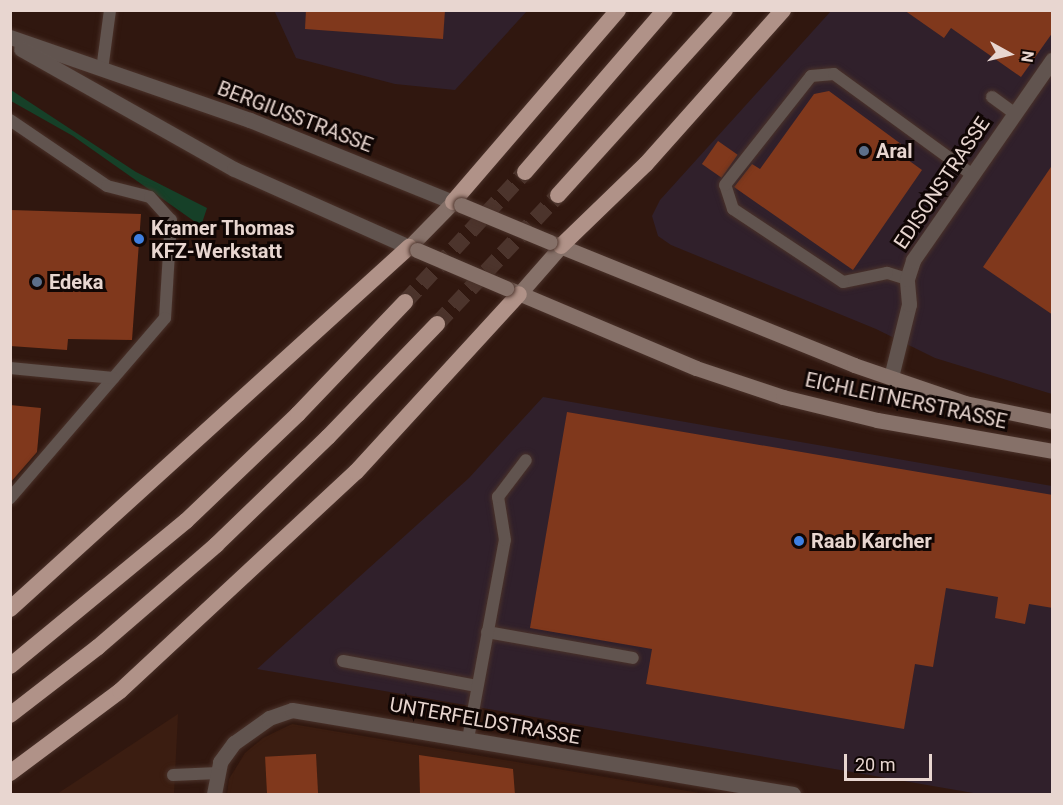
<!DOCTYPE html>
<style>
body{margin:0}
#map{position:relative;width:1063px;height:805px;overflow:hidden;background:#30170f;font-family:Roboto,sans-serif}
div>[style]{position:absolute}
.commercial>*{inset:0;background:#30202b}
.built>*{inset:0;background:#3b1d11}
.green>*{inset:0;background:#164028}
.building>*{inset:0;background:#80381c;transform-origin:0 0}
.trunk-tunnel>*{height:16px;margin-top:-8px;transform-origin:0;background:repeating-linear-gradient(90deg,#4c342c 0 16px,transparent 0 24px)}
.roads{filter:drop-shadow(0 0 2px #4a322a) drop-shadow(0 0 2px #4a322a)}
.service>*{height:12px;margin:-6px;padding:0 6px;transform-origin:6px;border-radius:6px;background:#61544f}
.minor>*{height:15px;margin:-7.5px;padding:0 7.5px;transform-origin:7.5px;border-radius:7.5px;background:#61544f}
.tertiary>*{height:15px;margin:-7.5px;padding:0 7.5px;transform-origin:7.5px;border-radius:7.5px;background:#61544f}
.secondary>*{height:15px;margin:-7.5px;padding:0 7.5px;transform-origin:7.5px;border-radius:7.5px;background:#867169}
.trunk>*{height:16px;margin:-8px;padding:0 8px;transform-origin:8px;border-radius:8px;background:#b09288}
.bridges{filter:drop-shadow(0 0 2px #4a322a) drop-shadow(0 0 2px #4a322a)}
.secondary-bridge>*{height:15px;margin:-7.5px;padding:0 7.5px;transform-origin:7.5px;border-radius:7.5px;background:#867169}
.dots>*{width:16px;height:16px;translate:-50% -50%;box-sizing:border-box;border:3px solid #100604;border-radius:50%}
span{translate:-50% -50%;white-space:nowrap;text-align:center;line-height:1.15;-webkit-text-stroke:6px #100604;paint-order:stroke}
.street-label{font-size:20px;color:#e8d6d0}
.poi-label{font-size:20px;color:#e8d6d0;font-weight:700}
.left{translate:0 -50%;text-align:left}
.frame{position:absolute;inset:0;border:12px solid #e8d6d0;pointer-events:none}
.north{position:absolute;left:979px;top:24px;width:60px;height:60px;-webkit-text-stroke:4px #100604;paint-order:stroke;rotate:98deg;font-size:16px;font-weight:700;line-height:24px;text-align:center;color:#e8d6d0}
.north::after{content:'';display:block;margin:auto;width:21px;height:27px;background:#e8d6d0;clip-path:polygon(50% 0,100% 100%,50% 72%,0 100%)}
.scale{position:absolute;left:844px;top:754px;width:88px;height:27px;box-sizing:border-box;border:3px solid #e8d6d0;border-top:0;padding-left:8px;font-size:18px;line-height:21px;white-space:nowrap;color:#e8d6d0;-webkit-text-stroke:4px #100604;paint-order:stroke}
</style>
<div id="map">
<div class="commercial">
<i style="clip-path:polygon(274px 10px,527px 11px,455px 90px,395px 84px,296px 58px)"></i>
<i style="clip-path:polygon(831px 11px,1052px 11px,1052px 394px,935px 358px,876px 329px,671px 245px,658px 236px,652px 216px,660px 200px)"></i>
<i style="clip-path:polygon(543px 397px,1052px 486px,1052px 794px,979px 794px,257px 669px,469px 478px)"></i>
</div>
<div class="built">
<i style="clip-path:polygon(178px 714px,174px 794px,57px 794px)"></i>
<i style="clip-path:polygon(292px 724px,705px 794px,227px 794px,229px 779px,245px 753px,263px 738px)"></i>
</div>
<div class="green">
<i style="clip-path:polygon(11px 90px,136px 172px,207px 208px,201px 226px,73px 136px,11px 101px)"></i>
</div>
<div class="building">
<i style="clip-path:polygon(306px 10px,445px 10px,443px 39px,305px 29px)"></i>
<i style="clip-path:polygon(904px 10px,1053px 10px,1053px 32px,1021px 77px,951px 28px,944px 38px)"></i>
<i style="clip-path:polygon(829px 91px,901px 144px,904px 157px,922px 170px,853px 270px,734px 187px,752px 164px,760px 169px,814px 94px)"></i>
<i style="left:718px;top:141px;width:24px;height:28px;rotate:35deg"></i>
<i style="clip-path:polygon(1053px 164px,1053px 315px,983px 267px)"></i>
<i style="clip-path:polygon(10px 210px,141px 214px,132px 340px,68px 339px,67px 350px,10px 346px)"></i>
<i style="clip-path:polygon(10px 405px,41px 408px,37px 452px,10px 483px)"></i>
<i style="clip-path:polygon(567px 412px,1053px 495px,1053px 608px,1029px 604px,1025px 624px,995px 618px,998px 597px,946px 588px,933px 667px,915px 664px,904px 729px,646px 684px,652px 649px,530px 628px)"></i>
<i style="left:316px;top:754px;width:41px;height:51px;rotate:87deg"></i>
<i style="clip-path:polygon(419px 755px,513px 769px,515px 795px,420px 795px)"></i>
</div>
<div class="trunk-tunnel">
<i style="left:405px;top:302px;width:177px;rotate:-47.3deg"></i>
<i style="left:437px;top:324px;width:177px;rotate:-46.8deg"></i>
</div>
<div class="roads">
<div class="service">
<i style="left:102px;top:70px;width:61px;rotate:-82.4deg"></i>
<i style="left:992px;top:97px;width:29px;rotate:36deg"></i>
<i style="left:10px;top:120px;width:117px;rotate:34.2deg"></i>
<i style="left:107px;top:186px;width:44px;rotate:14.3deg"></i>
<i style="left:150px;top:197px;width:31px;rotate:48deg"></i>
<i style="left:171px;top:220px;width:98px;rotate:93.5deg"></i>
<i style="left:165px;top:318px;width:238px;rotate:130.7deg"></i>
<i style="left:907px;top:279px;width:21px;rotate:-163deg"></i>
<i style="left:887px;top:273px;width:45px;rotate:168.4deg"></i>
<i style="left:843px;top:282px;width:132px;rotate:-146.4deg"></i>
<i style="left:733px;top:209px;width:25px;rotate:-108deg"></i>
<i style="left:725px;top:185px;width:139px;rotate:-51.7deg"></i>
<i style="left:811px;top:76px;width:23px;rotate:-5deg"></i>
<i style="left:834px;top:74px;width:170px;rotate:36.1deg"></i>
<i style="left:10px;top:368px;width:104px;rotate:5.5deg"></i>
<i style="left:487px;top:632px;width:148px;rotate:10.1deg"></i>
<i style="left:343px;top:661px;width:136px;rotate:10.6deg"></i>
<i style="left:468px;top:739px;width:202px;rotate:-79.5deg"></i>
<i style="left:505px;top:540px;width:44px;rotate:-99.2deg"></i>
<i style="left:498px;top:497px;width:46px;rotate:-52.9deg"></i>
<i style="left:173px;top:775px;width:45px;rotate:-2.5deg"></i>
</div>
<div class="minor">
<i style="left:891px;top:377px;width:75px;rotate:-76.1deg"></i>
<i style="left:909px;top:304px;width:25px;rotate:-95deg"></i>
<i style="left:907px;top:279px;width:20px;rotate:-72deg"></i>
<i style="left:913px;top:260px;width:244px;rotate:-55.2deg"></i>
<i style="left:214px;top:794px;width:33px;rotate:-79deg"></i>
<i style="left:220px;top:762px;width:24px;rotate:-54deg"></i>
<i style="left:234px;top:743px;width:43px;rotate:-35.5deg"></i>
<i style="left:269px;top:718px;width:24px;rotate:-19deg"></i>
<i style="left:292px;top:710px;width:508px;rotate:9.52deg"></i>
</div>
<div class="tertiary">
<i style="left:10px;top:37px;width:254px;rotate:19.1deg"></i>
<i style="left:250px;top:120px;width:219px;rotate:22deg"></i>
<i style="left:21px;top:49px;width:244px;rotate:29.4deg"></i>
<i style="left:234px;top:169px;width:192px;rotate:24deg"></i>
</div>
<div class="secondary">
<i style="left:550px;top:242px;width:328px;rotate:22deg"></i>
<i style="left:854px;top:365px;width:117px;rotate:18.9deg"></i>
<i style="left:965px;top:403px;width:89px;rotate:11.7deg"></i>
<i style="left:417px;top:250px;width:9px;rotate:-159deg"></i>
<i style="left:409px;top:247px;width:63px;rotate:-45.6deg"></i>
<i style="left:453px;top:202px;width:9px;rotate:21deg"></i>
<i style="left:509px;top:289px;width:203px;rotate:22.9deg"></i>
<i style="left:696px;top:368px;width:92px;rotate:18.4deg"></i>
<i style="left:783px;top:397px;width:97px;rotate:13.7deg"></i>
<i style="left:877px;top:420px;width:178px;rotate:10deg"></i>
<i style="left:519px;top:294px;width:64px;rotate:-48.8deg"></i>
</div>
<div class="trunk">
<i style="left:525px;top:172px;width:214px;rotate:-49.2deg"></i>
<i style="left:558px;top:195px;width:249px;rotate:-47.9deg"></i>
<i style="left:453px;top:202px;width:253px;rotate:-49.3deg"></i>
<i style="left:561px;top:246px;width:118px;rotate:-44deg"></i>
<i style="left:646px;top:164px;width:206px;rotate:-48.3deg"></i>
<i style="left:10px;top:609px;width:539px;rotate:-42.22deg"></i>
<i style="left:10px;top:666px;width:228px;rotate:-39.5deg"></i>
<i style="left:186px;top:521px;width:155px;rotate:-43.7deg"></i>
<i style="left:298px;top:414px;width:155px;rotate:-46.3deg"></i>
<i style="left:10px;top:715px;width:111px;rotate:-37.7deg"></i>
<i style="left:98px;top:647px;width:156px;rotate:-40.8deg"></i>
<i style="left:216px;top:545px;width:156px;rotate:-44deg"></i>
<i style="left:328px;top:437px;width:157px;rotate:-46deg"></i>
<i style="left:10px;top:773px;width:137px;rotate:-36.7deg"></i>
<i style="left:120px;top:691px;width:322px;rotate:-42.9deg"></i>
<i style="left:356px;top:472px;width:241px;rotate:-47.5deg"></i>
</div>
</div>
<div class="bridges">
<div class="secondary-bridge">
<i style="left:461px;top:205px;width:96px;rotate:22.6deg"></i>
<i style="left:417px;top:250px;width:97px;rotate:23.1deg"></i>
</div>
</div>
<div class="dots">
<i style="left:864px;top:151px;background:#5c6f8a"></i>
<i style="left:139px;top:239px;background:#3f7fe0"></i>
<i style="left:37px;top:282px;background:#5c6f8a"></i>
<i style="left:799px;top:541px;background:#3f7fe0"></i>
</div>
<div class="street-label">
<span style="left:295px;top:117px;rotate:21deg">BERGIUSSTRASSE</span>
<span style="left:942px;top:183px;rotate:-56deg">EDISONSTRASSE</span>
<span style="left:906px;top:401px;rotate:12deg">EICHLEITNERSTRASSE</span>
<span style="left:485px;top:721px;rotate:10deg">UNTERFELDSTRASSE</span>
</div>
<div class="poi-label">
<span class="left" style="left:876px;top:151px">Aral</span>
<span class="left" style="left:151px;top:240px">Kramer Thomas<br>KFZ-Werkstatt</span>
<span class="left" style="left:49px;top:282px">Edeka</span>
<span class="left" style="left:811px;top:541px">Raab Karcher</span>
</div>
<div class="frame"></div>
<div class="north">N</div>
<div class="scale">20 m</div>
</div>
